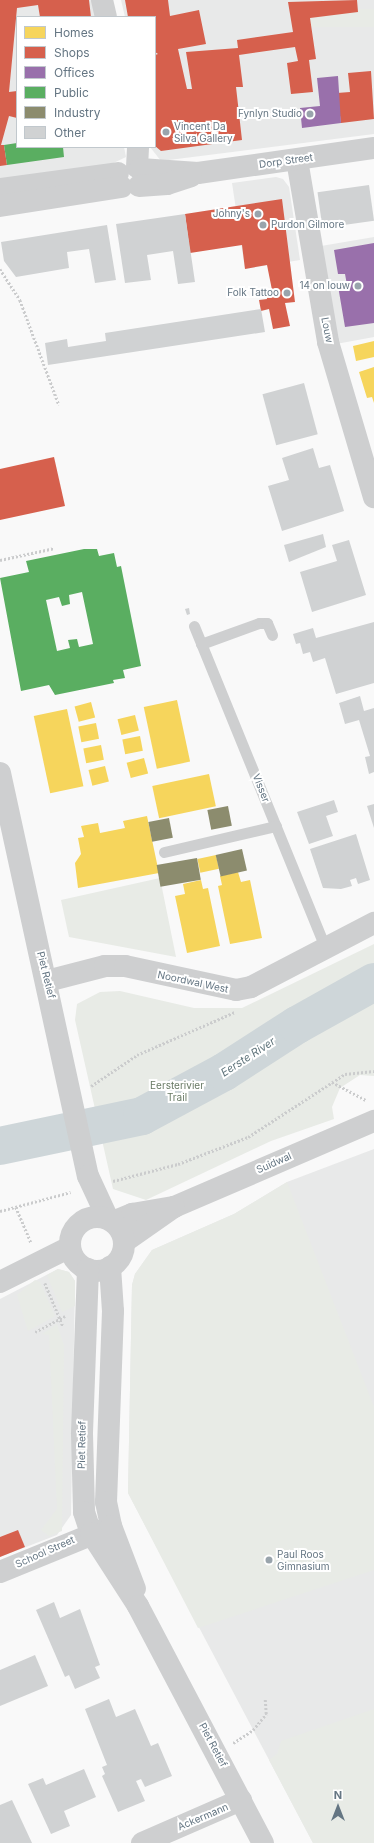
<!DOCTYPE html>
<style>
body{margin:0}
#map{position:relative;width:374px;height:1843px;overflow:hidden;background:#f9f9f9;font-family:Inter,sans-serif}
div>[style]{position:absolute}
.built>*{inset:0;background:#e8e9e9}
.green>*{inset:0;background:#e8ebe6;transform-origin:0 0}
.homes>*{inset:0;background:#f6d55c;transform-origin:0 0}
.shops>*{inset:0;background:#d6604d}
.offices>*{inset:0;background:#9970ab}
.public>*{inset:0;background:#5aae61}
.industry>*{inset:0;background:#8c8c6e;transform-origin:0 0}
.river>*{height:38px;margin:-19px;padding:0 19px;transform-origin:19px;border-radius:19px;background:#ced6d9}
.building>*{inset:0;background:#d0d2d3;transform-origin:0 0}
.path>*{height:2.5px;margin-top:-1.25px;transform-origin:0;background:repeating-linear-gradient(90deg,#cbcccd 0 2px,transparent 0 4px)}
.service>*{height:11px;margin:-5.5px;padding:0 5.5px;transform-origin:5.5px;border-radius:5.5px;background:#cecfd0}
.minor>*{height:22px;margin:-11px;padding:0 11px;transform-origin:11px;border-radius:11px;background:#cecfd0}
.tertiary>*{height:22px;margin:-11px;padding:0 11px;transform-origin:11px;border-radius:11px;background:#cecfd0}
.tertiary>.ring{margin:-11px;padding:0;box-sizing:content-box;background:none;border:22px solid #cecfd0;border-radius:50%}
.dots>*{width:11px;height:11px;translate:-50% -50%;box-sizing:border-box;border:2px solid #fff;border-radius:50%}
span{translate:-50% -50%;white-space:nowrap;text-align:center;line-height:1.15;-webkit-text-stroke:4px #fff;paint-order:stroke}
.poi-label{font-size:10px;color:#657683}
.right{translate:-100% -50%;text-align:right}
.left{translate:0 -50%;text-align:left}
.street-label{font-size:10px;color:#657683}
.park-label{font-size:10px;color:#687a64}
.water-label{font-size:11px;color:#60757c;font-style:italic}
.legend{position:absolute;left:16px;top:16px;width:140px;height:132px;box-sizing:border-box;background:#fff;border:1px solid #c1c8cd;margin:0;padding:5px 7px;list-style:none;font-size:12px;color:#657683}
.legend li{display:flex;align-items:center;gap:8px;height:20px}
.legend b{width:20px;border:1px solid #c1c8cd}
.north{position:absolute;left:318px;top:1787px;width:40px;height:40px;-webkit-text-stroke:3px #fff;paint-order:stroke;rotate:0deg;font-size:11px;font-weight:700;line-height:16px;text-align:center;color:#657683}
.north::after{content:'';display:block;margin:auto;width:14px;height:18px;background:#657683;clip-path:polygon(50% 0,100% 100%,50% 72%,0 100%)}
</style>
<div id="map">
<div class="built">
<i style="clip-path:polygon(0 0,94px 0,97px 17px,17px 17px,17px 147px,124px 147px,126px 157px,107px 166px,0 182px)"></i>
<i style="clip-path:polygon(121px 0,374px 0,374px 134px,161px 161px,150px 147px,155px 147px,155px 17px,125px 17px)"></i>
<i style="clip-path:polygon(276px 177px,283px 179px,289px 187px,300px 260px,245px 269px,232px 183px)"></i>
<i style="clip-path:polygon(374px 237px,374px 337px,336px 344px,321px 246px)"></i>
<i style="clip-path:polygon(374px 1149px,374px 1843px,313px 1843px,128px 1493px,132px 1285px,135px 1274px,152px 1250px,234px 1214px,287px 1182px)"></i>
<i style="clip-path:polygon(58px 1269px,69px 1272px,75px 1281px,71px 1515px,57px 1535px,0 1557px,0 1299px)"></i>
</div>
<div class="green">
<i style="left:374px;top:9px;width:18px;height:65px;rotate:90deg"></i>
<i style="clip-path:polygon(160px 878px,176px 957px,69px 937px,61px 900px)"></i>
<i style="clip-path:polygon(374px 944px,374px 1076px,360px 1075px,340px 1088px,332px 1107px,334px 1119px,271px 1141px,146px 1200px,113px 1189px,75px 1020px,77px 1004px,100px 992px,120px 991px,194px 1008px,242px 1008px)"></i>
<i style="clip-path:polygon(287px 1182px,374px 1407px,374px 1570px,198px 1628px,128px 1493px,132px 1285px,135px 1274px,152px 1250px,234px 1214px)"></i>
<i style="clip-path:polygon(58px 1269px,69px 1272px,75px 1281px,75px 1306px,62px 1312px,47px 1275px)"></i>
<i style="clip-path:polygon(35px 1280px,40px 1282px,55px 1316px,28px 1331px,17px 1295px)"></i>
<i style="clip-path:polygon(57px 1324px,64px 1345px,62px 1531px,49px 1536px,41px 1530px,57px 1509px,49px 1335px,42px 1334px)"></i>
<i style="clip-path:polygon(374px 1709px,374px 1843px,313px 1843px,269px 1760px,277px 1754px,281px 1741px)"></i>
</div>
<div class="homes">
<i style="clip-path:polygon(374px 341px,374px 357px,356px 361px,353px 346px)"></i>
<i style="clip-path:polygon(374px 367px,374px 403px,372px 397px,367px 398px,359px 372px)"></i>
<i style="left:177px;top:700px;width:63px;height:34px;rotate:78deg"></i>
<i style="left:91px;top:702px;width:16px;height:17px;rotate:75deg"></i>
<i style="left:67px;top:709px;width:79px;height:34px;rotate:78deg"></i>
<i style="left:135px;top:715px;width:16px;height:18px;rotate:76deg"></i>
<i style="left:96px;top:723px;width:16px;height:18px;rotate:79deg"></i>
<i style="left:140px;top:736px;width:15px;height:18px;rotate:79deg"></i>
<i style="left:101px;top:745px;width:15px;height:18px;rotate:79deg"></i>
<i style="left:144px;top:758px;width:16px;height:18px;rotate:75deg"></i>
<i style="left:105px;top:766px;width:16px;height:17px;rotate:76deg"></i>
<i style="left:209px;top:774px;width:33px;height:58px;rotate:78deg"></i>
<i style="clip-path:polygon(147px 816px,159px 873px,78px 888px,75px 863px,81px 854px,78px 838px,84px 837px,81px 826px,98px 823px,100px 833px,125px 828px,123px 821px)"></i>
<i style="left:216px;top:855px;width:14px;height:19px;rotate:78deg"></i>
<i style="clip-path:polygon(238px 872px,241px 882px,250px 880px,262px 938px,230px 944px,218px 886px,222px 885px,220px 876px)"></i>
<i style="clip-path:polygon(201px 880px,203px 889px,208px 888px,220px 946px,187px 953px,175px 896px,185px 894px,183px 884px)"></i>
</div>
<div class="shops">
<i style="clip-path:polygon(0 0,89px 0,91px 17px,40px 17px,38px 5px,17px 8px,9px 92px,17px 91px,17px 118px,9px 116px,1px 145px,4px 145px,7px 165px,0 166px)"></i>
<i style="clip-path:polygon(125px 0,168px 0,170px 16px,199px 10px,206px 44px,178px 49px,187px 89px,192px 89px,186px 52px,238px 48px,237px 40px,293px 32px,288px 2px,357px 0,358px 12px,310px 18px,316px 59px,309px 60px,313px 92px,291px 94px,287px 63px,298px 61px,295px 47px,239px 55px,243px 87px,236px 87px,242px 140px,161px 151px,155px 146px,155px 55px,158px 54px,155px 52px,155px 17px,128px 17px)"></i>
<i style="clip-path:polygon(371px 71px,374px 119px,341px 123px,337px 93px,350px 92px,348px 73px)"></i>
<i style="clip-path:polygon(282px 199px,295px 302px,285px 303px,290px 326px,273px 329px,269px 309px,261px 311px,259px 300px,267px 299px,266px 291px,272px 290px,267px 265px,245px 269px,242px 245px,190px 253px,185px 214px)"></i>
<i style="clip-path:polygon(54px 457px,65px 506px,0 520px,0 469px)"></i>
<i style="clip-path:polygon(18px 1530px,25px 1547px,0 1557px,0 1537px)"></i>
</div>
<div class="offices">
<i style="clip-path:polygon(338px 76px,341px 123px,302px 128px,300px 108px,320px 106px,317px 78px)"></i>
<i style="clip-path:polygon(374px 243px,374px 323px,345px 327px,338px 286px,347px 285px,345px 274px,338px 274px,334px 250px)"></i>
</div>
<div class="public">
<i style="clip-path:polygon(17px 143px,17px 147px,63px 147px,64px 157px,7px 165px,4px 145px)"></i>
<i style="clip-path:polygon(evenodd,84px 549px,97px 549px,99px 556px,114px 553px,117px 567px,121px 566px,141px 666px,123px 670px,125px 678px,113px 680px,114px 683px,55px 695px,49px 685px,21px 691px,0 578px,29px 572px,26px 561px,84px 549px,82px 592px,93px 644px,79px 647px,77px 639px,68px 640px,70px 648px,57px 651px,46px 600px,59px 597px,62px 606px,70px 604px,69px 595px,82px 592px)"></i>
</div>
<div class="industry">
<i style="left:228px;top:806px;width:20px;height:21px;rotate:79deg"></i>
<i style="left:169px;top:818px;width:20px;height:21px;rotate:79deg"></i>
<i style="left:242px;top:849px;width:22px;height:27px;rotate:77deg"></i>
<i style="left:197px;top:858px;width:22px;height:41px;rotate:80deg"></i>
</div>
<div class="river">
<i style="left:0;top:1146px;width:145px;rotate:-11.9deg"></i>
<i style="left:142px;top:1116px;width:93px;rotate:-28.2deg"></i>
<i style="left:224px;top:1072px;width:87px;rotate:-32.8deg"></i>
<i style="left:297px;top:1025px;width:88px;rotate:-29.2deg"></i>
</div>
<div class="building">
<i style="left:369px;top:185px;width:36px;height:52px;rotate:82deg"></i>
<i style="clip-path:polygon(185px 214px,195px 282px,178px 284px,173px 251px,147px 255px,151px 280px,125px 283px,116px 224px)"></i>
<i style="clip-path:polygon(107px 225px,116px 280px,95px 283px,89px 249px,67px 252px,69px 268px,16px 277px,4px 261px,1px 242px)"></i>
<i style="clip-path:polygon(261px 309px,265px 332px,48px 365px,45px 343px,67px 339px,68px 347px,106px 341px,105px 333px)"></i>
<i style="left:304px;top:383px;width:53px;height:43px;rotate:75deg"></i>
<i style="clip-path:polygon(313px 448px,319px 468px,330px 465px,344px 511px,282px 531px,268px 486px,289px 480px,282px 458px)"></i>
<i style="clip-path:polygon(323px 534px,326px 547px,289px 562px,284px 545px)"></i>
<i style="clip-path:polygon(349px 540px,366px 595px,312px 612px,300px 572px,337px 561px,332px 545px)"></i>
<i style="clip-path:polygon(189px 608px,190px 614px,187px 615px,185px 609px)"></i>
<i style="clip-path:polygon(374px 622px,374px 683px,336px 694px,325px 658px,313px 662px,310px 652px,303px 654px,300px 643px,296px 644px,293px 634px,313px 628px,316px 638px)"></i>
<i style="clip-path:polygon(360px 696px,364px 711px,374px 708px,374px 772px,369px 774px,365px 757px,370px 756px,359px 720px,345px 724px,339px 703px)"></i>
<i style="clip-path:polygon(334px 800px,338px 812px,326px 816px,333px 836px,309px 844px,297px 812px)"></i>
<i style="clip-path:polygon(374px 804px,374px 828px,367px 806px)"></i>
<i style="clip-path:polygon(356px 834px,370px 880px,358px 884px,356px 878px,350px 880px,352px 886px,341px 889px,323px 888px,310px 849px)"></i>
<i style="clip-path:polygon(54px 1602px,60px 1618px,80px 1609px,100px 1665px,95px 1667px,100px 1678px,75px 1689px,69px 1675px,65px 1677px,36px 1610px)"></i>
<i style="clip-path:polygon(35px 1655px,48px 1686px,0 1706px,0 1670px)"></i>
<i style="clip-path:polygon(109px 1699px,116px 1717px,135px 1709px,151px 1746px,158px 1743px,172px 1776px,145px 1787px,141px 1779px,136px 1781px,145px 1801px,118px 1812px,102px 1776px,105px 1774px,102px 1767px,107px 1765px,85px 1709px)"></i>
<i style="clip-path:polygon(84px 1769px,96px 1797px,64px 1811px,70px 1826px,51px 1834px,28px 1784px,43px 1778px,46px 1785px)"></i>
<i style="clip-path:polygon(12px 1800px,32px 1843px,0 1843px,0 1805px)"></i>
</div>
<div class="path">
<i style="left:0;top:269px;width:37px;rotate:57deg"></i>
<i style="left:20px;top:300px;width:112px;rotate:69.6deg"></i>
<i style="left:0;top:560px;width:56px;rotate:-12.3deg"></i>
<i style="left:332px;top:1082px;width:38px;rotate:28deg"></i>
<i style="left:91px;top:1086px;width:55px;rotate:-34deg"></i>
<i style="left:137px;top:1055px;width:107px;rotate:-23.7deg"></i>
<i style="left:113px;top:1181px;width:67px;rotate:-14.7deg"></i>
<i style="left:178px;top:1164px;width:75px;rotate:-21.1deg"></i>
<i style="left:248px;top:1137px;width:116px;rotate:-33deg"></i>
<i style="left:345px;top:1074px;width:29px;rotate:-6deg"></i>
<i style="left:16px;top:1207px;width:39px;rotate:67deg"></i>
<i style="left:0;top:1211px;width:73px;rotate:-15deg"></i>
<i style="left:45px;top:1283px;width:47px;rotate:67.3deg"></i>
<i style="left:35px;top:1332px;width:34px;rotate:-28deg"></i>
<i style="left:233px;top:1743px;width:24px;rotate:-33deg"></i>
<i style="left:253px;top:1730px;width:21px;rotate:-51deg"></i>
<i style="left:266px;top:1714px;width:16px;rotate:-94deg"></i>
</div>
<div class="service">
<i style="left:194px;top:626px;width:350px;rotate:67.8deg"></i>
<i style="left:201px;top:644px;width:62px;rotate:-19.9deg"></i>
<i style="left:259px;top:623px;width:8px"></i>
<i style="left:267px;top:623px;width:13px;rotate:67deg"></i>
<i style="left:164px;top:852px;width:115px;rotate:-13.1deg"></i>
</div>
<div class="minor">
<i style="left:297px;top:160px;width:185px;rotate:80.3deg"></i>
<i style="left:328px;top:342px;width:162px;rotate:73.5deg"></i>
<i style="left:47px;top:981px;width:60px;rotate:-14.5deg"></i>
<i style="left:105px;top:966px;width:20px"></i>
<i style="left:125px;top:966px;width:114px;rotate:12.2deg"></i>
<i style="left:236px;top:990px;width:15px;rotate:-11deg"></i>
<i style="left:251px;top:987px;width:139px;rotate:-27.5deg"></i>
<i style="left:113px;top:1222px;width:21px;rotate:-23deg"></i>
<i style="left:132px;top:1214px;width:43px;rotate:-9.5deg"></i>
<i style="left:174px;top:1207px;width:218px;rotate:-23.3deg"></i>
<i style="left:124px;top:1242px;width:61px;rotate:-35deg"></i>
<i style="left:0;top:1282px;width:78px;rotate:-26.6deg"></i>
<i style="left:0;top:1572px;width:119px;rotate:-22.2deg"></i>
<i style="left:142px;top:1843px;width:108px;rotate:-23.5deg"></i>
</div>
<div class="tertiary">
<i style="left:102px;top:0;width:17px;rotate:77deg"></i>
<i style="left:137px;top:167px;width:20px;rotate:-87deg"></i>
<i style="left:140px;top:169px;width:58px;rotate:3.9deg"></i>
<i style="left:198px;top:173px;width:178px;rotate:-8.1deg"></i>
<i style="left:139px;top:186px;width:28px;rotate:-4deg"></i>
<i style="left:167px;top:184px;width:25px;rotate:-18deg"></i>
<i style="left:0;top:189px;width:119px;rotate:-7.7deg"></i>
<i style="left:0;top:206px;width:123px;rotate:-8.9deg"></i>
<i style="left:0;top:773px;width:412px;rotate:77.7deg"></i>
<i style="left:88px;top:1176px;width:47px;rotate:65.1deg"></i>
<i class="ring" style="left:70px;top:1217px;width:32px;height:32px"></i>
<i style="left:110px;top:1267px;width:44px;rotate:86.1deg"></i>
<i style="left:113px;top:1311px;width:191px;rotate:92.1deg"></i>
<i style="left:106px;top:1502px;width:25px;rotate:78deg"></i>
<i style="left:111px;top:1526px;width:67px;rotate:69.1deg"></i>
<i style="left:88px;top:1269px;width:165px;rotate:92.1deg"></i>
<i style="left:82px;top:1434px;width:78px;rotate:88.5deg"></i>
<i style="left:84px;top:1512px;width:22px;rotate:72deg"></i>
<i style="left:91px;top:1533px;width:87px;rotate:57.2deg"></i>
<i style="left:138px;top:1606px;width:268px;rotate:62.2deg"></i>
</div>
<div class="dots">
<i style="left:310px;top:114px;background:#99a4ac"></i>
<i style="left:166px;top:132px;background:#99a4ac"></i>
<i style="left:258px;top:214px;background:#99a4ac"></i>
<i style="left:263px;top:225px;background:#99a4ac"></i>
<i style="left:358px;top:286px;background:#99a4ac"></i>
<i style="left:287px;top:293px;background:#99a4ac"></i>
<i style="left:269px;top:1560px;background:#99a4ac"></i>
</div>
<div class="poi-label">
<span class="right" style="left:302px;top:114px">Fynlyn Studio</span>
<span class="left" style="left:174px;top:132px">Vincent Da<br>Silva Gallery</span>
<span class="right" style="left:250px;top:214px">Johny's</span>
<span class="left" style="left:271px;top:225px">Purdon Gilmore</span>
<span class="right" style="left:350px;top:286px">14 on louw</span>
<span class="right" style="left:279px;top:293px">Folk Tattoo</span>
<span class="left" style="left:277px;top:1560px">Paul Roos<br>Gimnasium</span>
</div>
<div class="street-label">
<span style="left:286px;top:161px;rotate:-8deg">Dorp Street</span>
<span style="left:327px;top:330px;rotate:79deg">Louw</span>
<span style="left:261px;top:788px;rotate:68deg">Visser</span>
<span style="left:46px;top:975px;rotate:76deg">Piet Retief</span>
<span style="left:193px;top:982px;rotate:12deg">Noordwal West</span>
<span style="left:274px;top:1163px;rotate:-24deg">Suidwal</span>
<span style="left:82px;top:1445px;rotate:-89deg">Piet Retief</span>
<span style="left:45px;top:1552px;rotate:-24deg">School Street</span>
<span style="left:213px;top:1745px;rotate:62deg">Piet Retief</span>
<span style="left:203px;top:1817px;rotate:-23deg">Ackermann</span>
</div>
<div class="park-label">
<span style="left:177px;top:1091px">Eersterivier<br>Trail</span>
</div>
<div class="water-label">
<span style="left:248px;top:1057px;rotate:-33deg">Eerste River</span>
</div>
<ul class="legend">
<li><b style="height:11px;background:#f6d55c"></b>Homes</li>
<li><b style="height:11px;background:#d6604d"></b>Shops</li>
<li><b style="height:11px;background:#9970ab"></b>Offices</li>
<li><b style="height:11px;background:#5aae61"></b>Public</li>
<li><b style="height:11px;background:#8c8c6e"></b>Industry</li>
<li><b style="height:11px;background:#d0d2d3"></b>Other</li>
</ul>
<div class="north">N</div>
</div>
